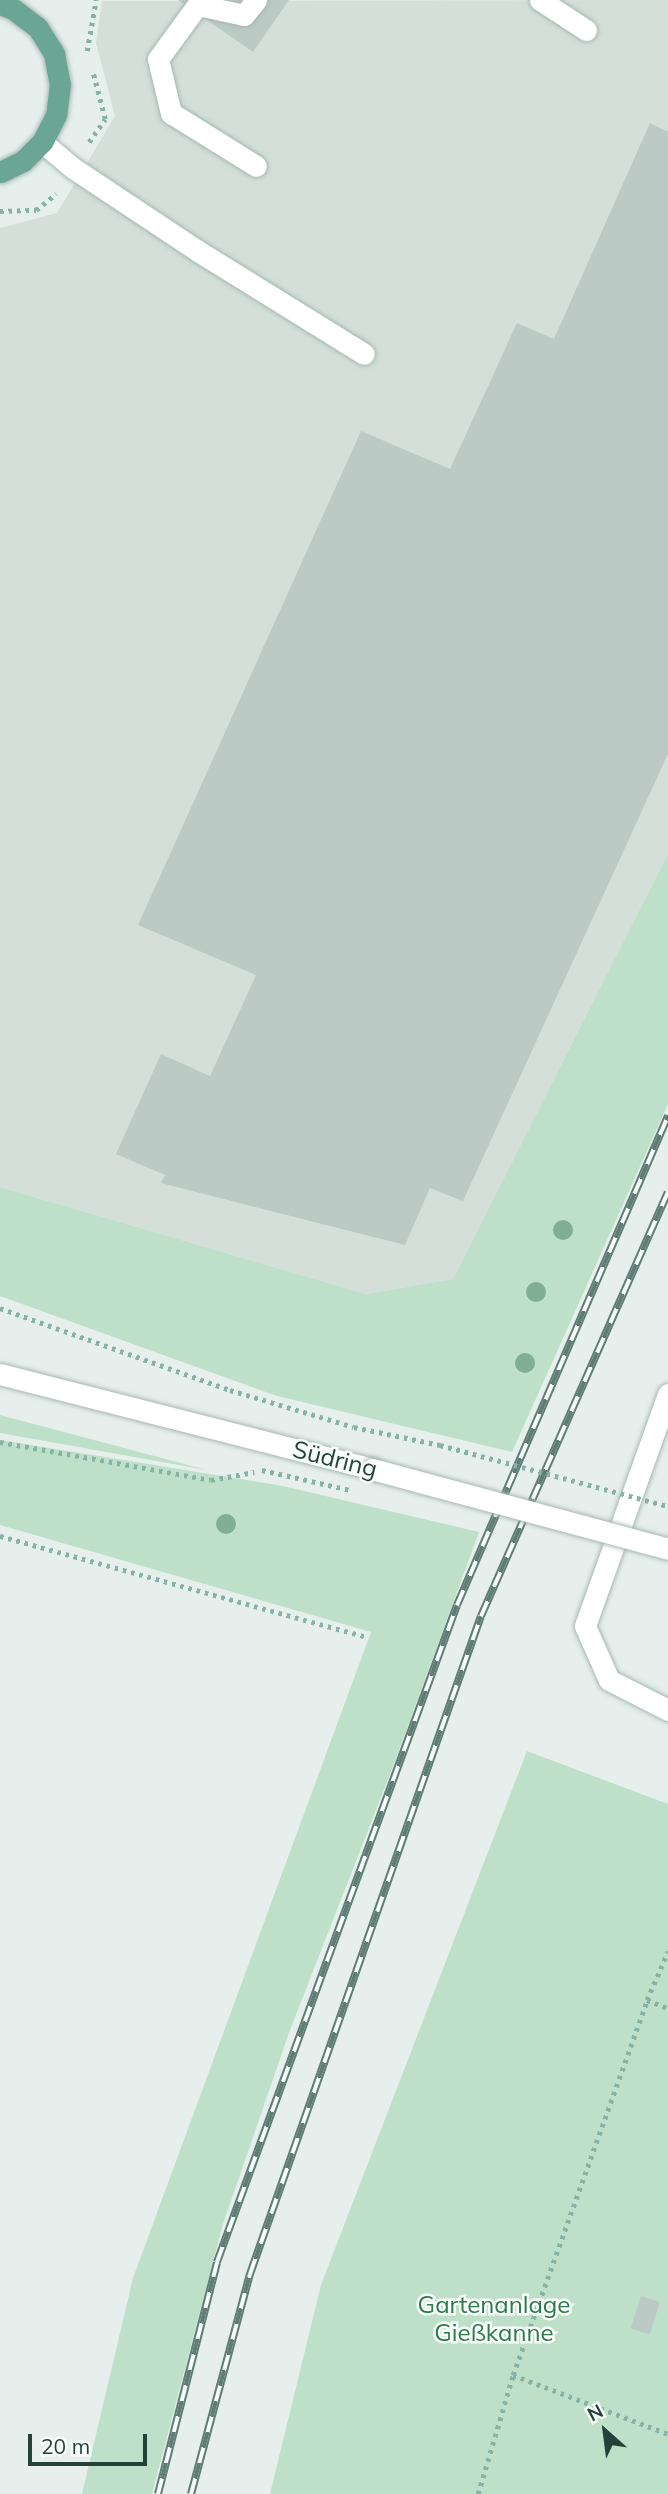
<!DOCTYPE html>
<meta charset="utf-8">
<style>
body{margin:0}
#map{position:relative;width:668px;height:2494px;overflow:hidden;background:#e6efeb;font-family:Mulish,sans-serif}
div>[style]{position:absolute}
.built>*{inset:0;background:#d4dfda}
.green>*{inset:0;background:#bfe0c8}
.building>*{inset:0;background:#bbcac4;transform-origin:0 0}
.path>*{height:4.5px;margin-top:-2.25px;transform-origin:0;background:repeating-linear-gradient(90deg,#86b3a5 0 3.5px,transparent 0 8.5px)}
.roads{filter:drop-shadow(0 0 2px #a8b8b2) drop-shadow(0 0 2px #a8b8b2)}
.minor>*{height:21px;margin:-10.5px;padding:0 10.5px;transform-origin:10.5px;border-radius:10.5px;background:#fff}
.major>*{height:21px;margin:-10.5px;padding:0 10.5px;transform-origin:10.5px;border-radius:10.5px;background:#6aa596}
.rail>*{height:8px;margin-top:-4px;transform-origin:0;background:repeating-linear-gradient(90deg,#f7fbf9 0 16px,#5f7d75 0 32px);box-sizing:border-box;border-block:2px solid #5f7d75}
.path-bridge>*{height:4.5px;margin-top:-2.25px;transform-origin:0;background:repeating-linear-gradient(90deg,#86b3a5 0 3.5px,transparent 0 8.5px)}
.bridges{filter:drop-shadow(0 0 2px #a8b8b2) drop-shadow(0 0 2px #a8b8b2)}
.minor-bridge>*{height:21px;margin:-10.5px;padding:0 10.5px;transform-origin:10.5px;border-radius:10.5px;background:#fff}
.trees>*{width:20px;height:20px;margin:-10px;border-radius:50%;background:#80af93}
span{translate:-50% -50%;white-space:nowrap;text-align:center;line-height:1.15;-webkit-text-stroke:5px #f7fbf9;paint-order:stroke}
.street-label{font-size:24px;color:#24423a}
.park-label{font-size:24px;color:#2d7a4b}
.north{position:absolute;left:570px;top:2396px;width:70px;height:70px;-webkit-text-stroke:5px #f7fbf9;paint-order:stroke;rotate:332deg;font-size:19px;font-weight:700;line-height:28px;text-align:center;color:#24423a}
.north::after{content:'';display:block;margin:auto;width:24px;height:32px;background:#24423a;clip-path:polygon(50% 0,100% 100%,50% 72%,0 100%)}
.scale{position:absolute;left:28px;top:2434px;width:119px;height:32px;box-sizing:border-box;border:4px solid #24423a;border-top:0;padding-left:9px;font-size:21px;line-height:24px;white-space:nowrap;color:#24423a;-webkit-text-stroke:5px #f7fbf9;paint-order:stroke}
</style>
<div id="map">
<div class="built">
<i style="clip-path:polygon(668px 0,668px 853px,453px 1279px,366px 1294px,0 1187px,0 228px,57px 213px,115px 116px,96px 43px,102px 1px)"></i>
</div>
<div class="green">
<i style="clip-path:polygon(668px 853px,668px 1104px,512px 1452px,277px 1396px,0 1296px,0 1187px,366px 1294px,453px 1279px)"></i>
<i style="clip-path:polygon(0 1415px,207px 1470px,0 1433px)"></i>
<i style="clip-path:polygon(0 1440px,283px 1486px,479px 1532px,394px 1764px,290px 2030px,223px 2224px,152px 2494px,82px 2494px,133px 2278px,371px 1632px,0 1525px)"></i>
<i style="clip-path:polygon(527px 1751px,668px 1804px,668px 2494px,270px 2494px,321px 2285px)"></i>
</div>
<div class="building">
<i style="clip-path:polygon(178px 0,289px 0,253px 52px)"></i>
<i style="clip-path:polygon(650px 123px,668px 132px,668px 754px,463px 1201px,430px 1188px,405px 1245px,161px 1183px,165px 1175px,116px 1154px,161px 1054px,210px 1076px,256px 975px,138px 925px,361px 431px,450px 469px,517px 323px,554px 339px)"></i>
<i style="left:641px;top:2296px;width:20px;height:34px;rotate:18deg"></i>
</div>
<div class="path">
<i style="left:87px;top:51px;width:52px;rotate:-80deg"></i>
<i style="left:89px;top:142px;width:28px;rotate:-55deg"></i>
<i style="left:105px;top:119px;width:48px;rotate:-104.6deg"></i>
<i style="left:0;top:211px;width:36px;rotate:-2deg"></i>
<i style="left:36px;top:210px;width:26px;rotate:-39deg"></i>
<i style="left:0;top:1308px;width:244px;rotate:19.6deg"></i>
<i style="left:230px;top:1390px;width:129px;rotate:16.6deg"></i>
<i style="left:0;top:1442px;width:214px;rotate:10.2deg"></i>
<i style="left:211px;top:1480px;width:44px;rotate:-10.5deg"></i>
<i style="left:0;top:1536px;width:381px;rotate:15.4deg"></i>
<i style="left:647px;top:2000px;width:22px;rotate:21deg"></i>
<i style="left:513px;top:2375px;width:166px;rotate:20.8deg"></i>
<i style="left:478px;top:2494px;width:124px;rotate:-73.6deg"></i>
<i style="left:513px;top:2375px;width:398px;rotate:-70.3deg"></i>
<i style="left:647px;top:2000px;width:53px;rotate:-66.8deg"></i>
</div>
<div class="roads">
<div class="minor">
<i style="left:201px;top:0;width:73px;rotate:126.1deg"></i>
<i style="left:158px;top:59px;width:56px;rotate:76.5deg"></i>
<i style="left:171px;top:113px;width:100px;rotate:31.9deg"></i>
<i style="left:540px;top:0;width:55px;rotate:33.1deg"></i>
<i style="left:198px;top:5px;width:47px;rotate:12.3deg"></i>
<i style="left:244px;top:15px;width:19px;rotate:-51deg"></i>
<i style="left:42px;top:142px;width:40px;rotate:40deg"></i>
<i style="left:73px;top:168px;width:150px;rotate:33.6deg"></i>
<i style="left:198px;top:251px;width:195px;rotate:31.8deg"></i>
<i style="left:0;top:1374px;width:384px;rotate:14.3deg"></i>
<i style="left:668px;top:1394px;width:246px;rotate:109.7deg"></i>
<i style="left:585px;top:1626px;width:59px;rotate:66deg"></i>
<i style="left:609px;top:1680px;width:66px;rotate:27deg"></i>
</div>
<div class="major">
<i style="left:0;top:4px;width:14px;rotate:21deg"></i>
<i style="left:13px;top:9px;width:31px;rotate:37deg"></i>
<i style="left:38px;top:28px;width:31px;rotate:58deg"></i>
<i style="left:54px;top:54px;width:31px;rotate:79deg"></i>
<i style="left:60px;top:84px;width:31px;rotate:97deg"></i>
<i style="left:56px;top:115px;width:30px;rotate:117deg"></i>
<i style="left:42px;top:142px;width:27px;rotate:135deg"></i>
<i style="left:23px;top:161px;width:25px;rotate:154deg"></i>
</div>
</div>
<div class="rail">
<i style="left:158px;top:2494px;width:239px;rotate:-75.7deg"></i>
<i style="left:217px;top:2262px;width:699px;rotate:-69.93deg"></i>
<i style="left:457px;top:1605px;width:533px;rotate:-66.66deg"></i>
<i style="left:191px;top:2494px;width:228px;rotate:-75deg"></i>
<i style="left:250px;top:2274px;width:697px;rotate:-70.66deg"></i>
<i style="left:481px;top:1616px;width:463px;rotate:-66.2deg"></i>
</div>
<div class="path-bridge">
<i style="left:354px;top:1427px;width:88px;rotate:11.8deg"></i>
<i style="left:440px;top:1445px;width:236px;rotate:15deg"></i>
<i style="left:262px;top:1470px;width:90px;rotate:12.8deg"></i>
</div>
<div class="bridges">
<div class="minor-bridge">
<i style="left:372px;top:1469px;width:307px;rotate:15.1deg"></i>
</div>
</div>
<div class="trees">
<i style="left:563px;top:1230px"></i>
<i style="left:536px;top:1292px"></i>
<i style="left:525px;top:1363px"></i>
<i style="left:226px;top:1524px"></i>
</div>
<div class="street-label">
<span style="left:335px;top:1459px;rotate:14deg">Südring</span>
</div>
<div class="park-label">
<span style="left:494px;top:2319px">Gartenanlage<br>Gießkanne</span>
</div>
<div class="north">N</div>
<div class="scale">20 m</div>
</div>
